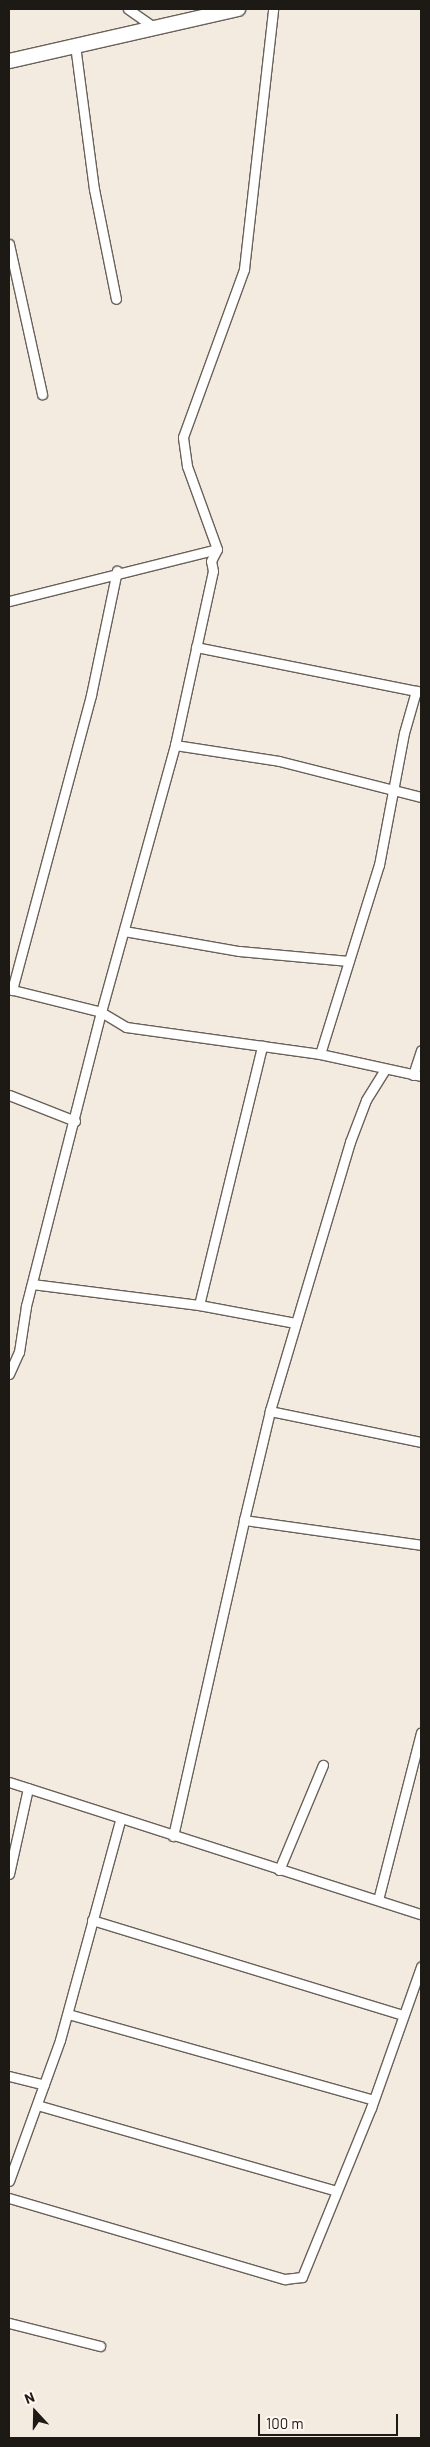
<!DOCTYPE html>
<html>
<head>
<meta charset="utf-8">
<style>
	body { margin:0 }
	#map { position:relative; width:430px; height:2447px; overflow:hidden; background:#f3eae0; font-family:Barlow,sans-serif }
	div>[style] { position:absolute }
	[style*='--x'] { left:calc(var(--x)*1px); top:calc(var(--y)*1px); width:calc(var(--w)*1px); rotate:calc(var(--a)*1deg) }
	.roads { filter:drop-shadow(1px 0 #696159) drop-shadow(-1px 0 #696159) drop-shadow(0 1px #696159) drop-shadow(0 -1px #696159) }
	.street>* { height:9px; margin:-4.5px; padding:0 4.5px; transform-origin:4.5px; border-radius:4.5px; background:#fff }
	.secondary>* { height:14px; margin:-7px; padding:0 7px; transform-origin:7px; border-radius:7px; background:#fff }
	span { translate:-50% -50%; white-space:nowrap; text-align:center; line-height:1.15; -webkit-text-stroke:4.5px #fff7f0; paint-order:stroke }
	.frame { position:absolute; inset:0; border:10px solid #1d1a16; pointer-events:none }
	.north { position:absolute; left:10px; top:2387px; width:50px; height:50px; -webkit-text-stroke:4px #fff7f0; paint-order:stroke; rotate:339deg; font-size:14px; font-weight:700; line-height:20px; text-align:center; color:#1d1a16 }
	.north::after { content:''; display:block; margin:auto; width:18px; height:22px; background:#1d1a16; clip-path:polygon(50% 0,100% 100%,50% 72%,0 100%) }
	.scale { position:absolute; left:258px; top:2414px; width:140px; height:22px; box-sizing:border-box; border:2px solid #1d1a16; border-top:0; padding-left:6px; font-size:15px; line-height:18px; white-space:nowrap; color:#1d1a16; -webkit-text-stroke:4px #fff7f0; paint-order:stroke }
</style>
</head>
<body>
<div id="map">
	<div class="roads">
		<div class="street">
			<i style="--x:128;--y:9;--w:32;--a:35"></i>
			<i style="--x:75;--y:45;--w:145;--a:82.5"></i>
			<i style="--x:94;--y:189;--w:112;--a:78.7"></i>
			<i style="--x:9;--y:244;--w:154;--a:77.6"></i>
			<i style="--x:9;--y:601;--w:214;--a:-14"></i>
			<i style="--x:196;--y:647;--w:229;--a:11.3"></i>
			<i style="--x:175;--y:745;--w:105;--a:8.7"></i>
			<i style="--x:279;--y:761;--w:146;--a:14.2"></i>
			<i style="--x:124;--y:931;--w:117;--a:9.9"></i>
			<i style="--x:239;--y:951;--w:110;--a:5.2"></i>
			<i style="--x:9;--y:989;--w:95;--a:14"></i>
			<i style="--x:101;--y:1012;--w:29;--a:31"></i>
			<i style="--x:126;--y:1027;--w:196;--a:7.9"></i>
			<i style="--x:320;--y:1054;--w:103;--a:12.3"></i>
			<i style="--x:12;--y:990;--w:305;--a:-75"></i>
			<i style="--x:91;--y:695;--w:127;--a:-78.2"></i>
			<i style="--x:320;--y:1054;--w:198;--a:-72.7"></i>
			<i style="--x:379;--y:865;--w:134;--a:-79.3"></i>
			<i style="--x:404;--y:733;--w:44;--a:-74.1"></i>
			<i style="--x:384;--y:1071;--w:34;--a:122"></i>
			<i style="--x:366;--y:1100;--w:45;--a:110.9"></i>
			<i style="--x:350;--y:1142;--w:281;--a:106.6"></i>
			<i style="--x:270;--y:1411;--w:112;--a:103.4"></i>
			<i style="--x:244;--y:1520;--w:179;--a:8"></i>
			<i style="--x:413;--y:1075;--w:26;--a:-72"></i>
			<i style="--x:9;--y:1095;--w:71;--a:21.5"></i>
			<i style="--x:32;--y:1284;--w:168;--a:7.2"></i>
			<i style="--x:199;--y:1305;--w:98;--a:10.6"></i>
			<i style="--x:199;--y:1305;--w:267;--a:-76.3"></i>
			<i style="--x:9;--y:1374;--w:24;--a:-66"></i>
			<i style="--x:19;--y:1352;--w:47;--a:-81.3"></i>
			<i style="--x:26;--y:1306;--w:303;--a:-75.7"></i>
			<i style="--x:101;--y:1012;--w:277;--a:-74.5"></i>
			<i style="--x:175;--y:745;--w:178;--a:-77.7"></i>
			<i style="--x:213;--y:571;--w:10;--a:-101"></i>
			<i style="--x:211;--y:561;--w:13;--a:-63"></i>
			<i style="--x:217;--y:549;--w:88;--a:-109.9"></i>
			<i style="--x:187;--y:466;--w:29;--a:-98"></i>
			<i style="--x:183;--y:437;--w:179;--a:-70"></i>
			<i style="--x:244;--y:269;--w:262;--a:-83.6"></i>
			<i style="--x:270;--y:1411;--w:154;--a:11.6"></i>
			<i style="--x:9;--y:1782;--w:433;--a:17.8"></i>
			<i style="--x:173;--y:1836;--w:324;--a:-77.3"></i>
			<i style="--x:279;--y:1870;--w:114;--a:-67.3"></i>
			<i style="--x:9;--y:1874;--w:88;--a:-77.5"></i>
			<i style="--x:378;--y:1900;--w:173;--a:-75.6"></i>
			<i style="--x:92;--y:1920;--w:325;--a:17"></i>
			<i style="--x:68;--y:2014;--w:317;--a:15.7"></i>
			<i style="--x:9;--y:2076;--w:36;--a:14"></i>
			<i style="--x:37;--y:2105;--w:311;--a:16"></i>
			<i style="--x:9;--y:2181;--w:150;--a:-70.1"></i>
			<i style="--x:60;--y:2040;--w:227;--a:-74.7"></i>
			<i style="--x:9;--y:2198;--w:288;--a:16.4"></i>
			<i style="--x:285;--y:2279;--w:17;--a:-7"></i>
			<i style="--x:302;--y:2277;--w:183;--a:-67.8"></i>
			<i style="--x:371;--y:2108;--w:150;--a:-70.5"></i>
			<i style="--x:9;--y:2323;--w:94;--a:14.2"></i>
		</div>
		<div class="secondary">
			<i style="--x:9;--y:61;--w:235;--a:-12.8"></i>
		</div>
	</div>
	<div class="frame"></div>
	<div class="north">N</div>
	<div class="scale">100 m</div>
</div>
</body>
</html>
